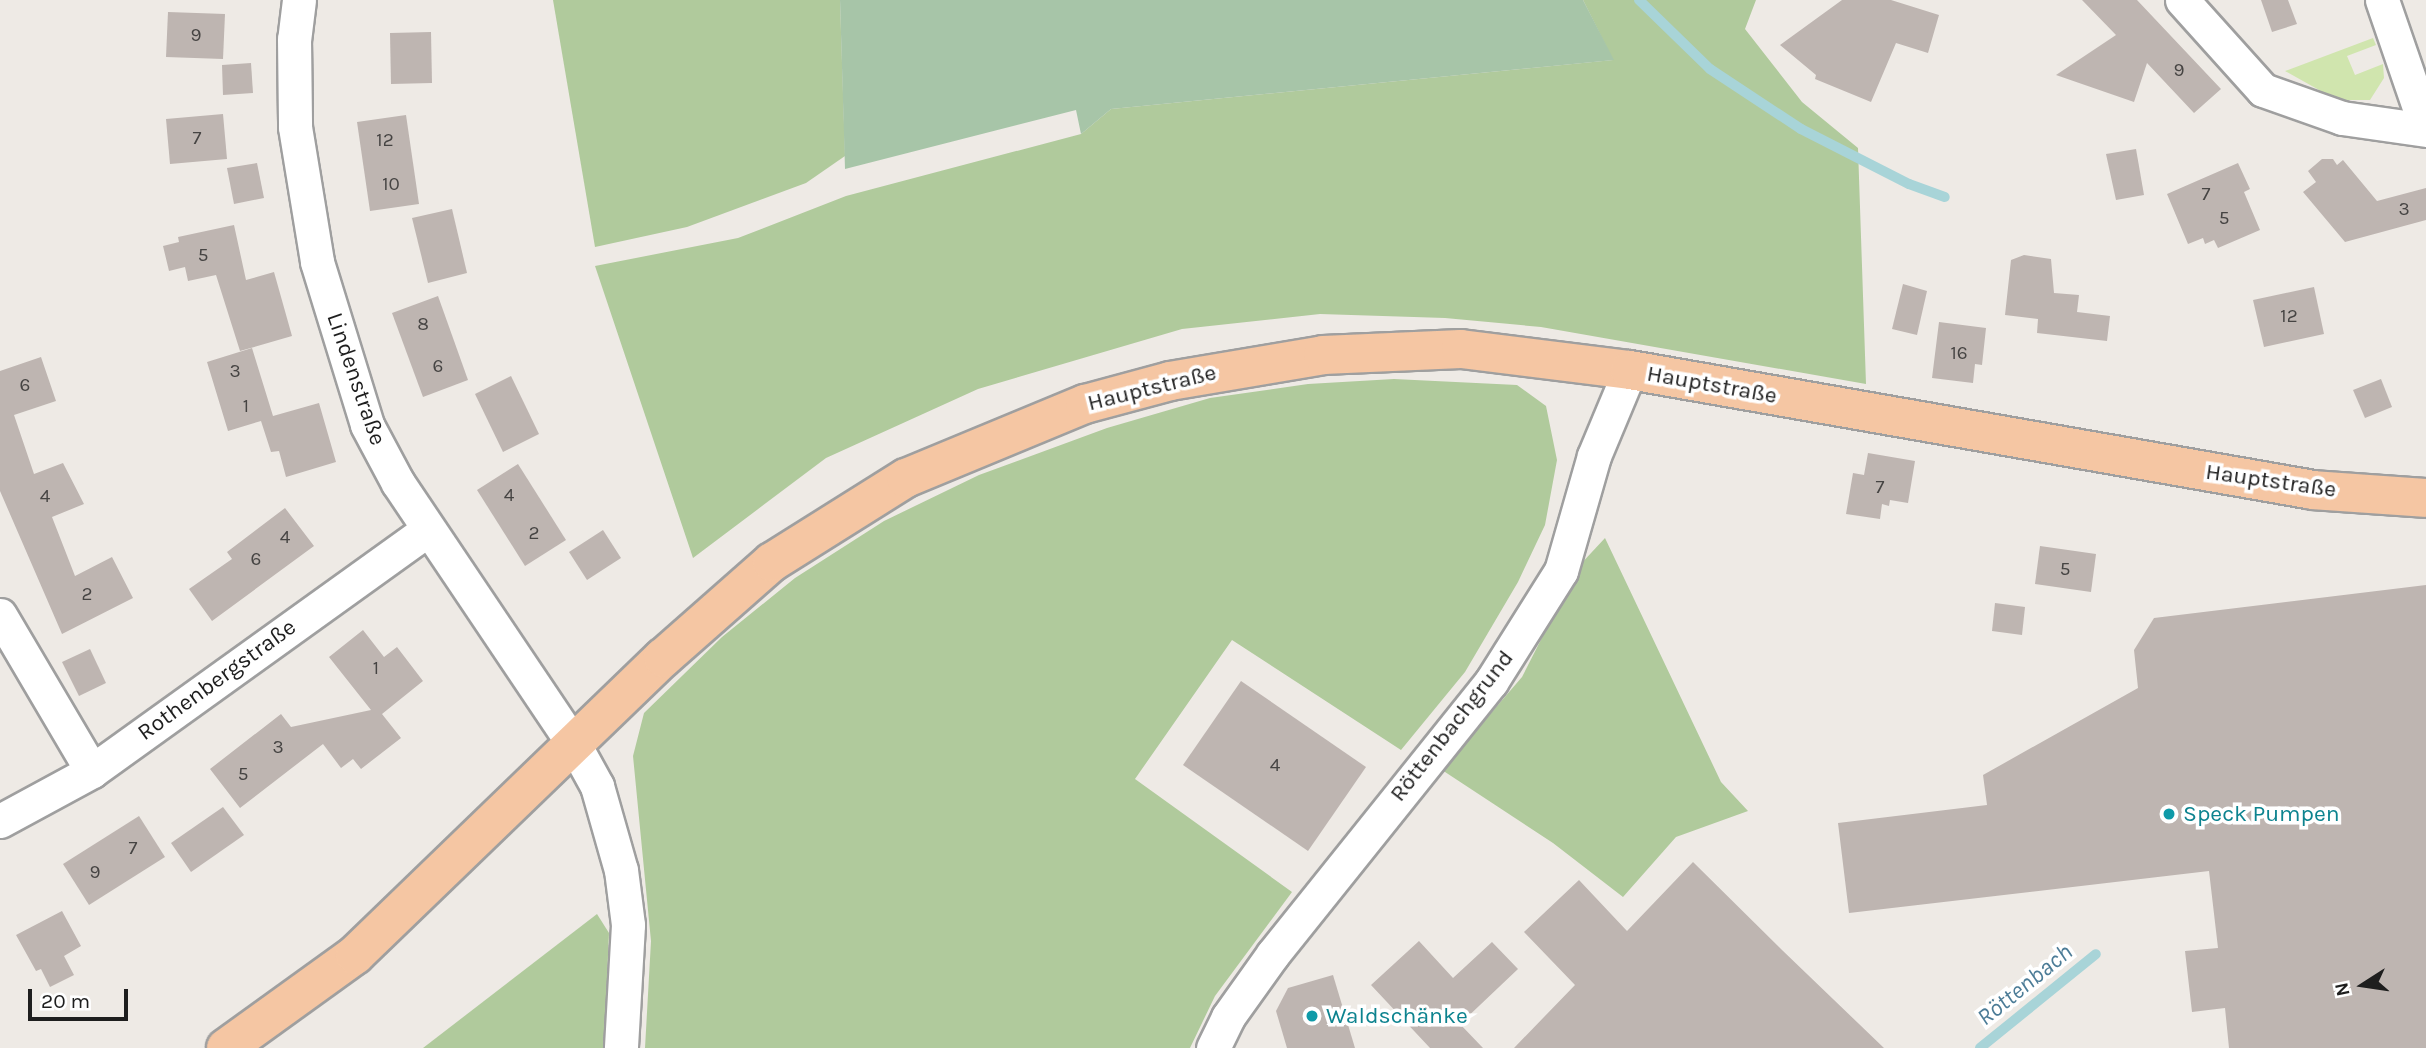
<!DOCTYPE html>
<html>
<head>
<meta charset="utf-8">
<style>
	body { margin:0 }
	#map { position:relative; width:2426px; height:1048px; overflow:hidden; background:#eeeae5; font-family:Karla,sans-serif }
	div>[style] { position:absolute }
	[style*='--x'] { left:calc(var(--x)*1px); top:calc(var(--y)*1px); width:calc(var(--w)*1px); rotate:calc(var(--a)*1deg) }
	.grass>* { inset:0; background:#d0e5ae }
	.forest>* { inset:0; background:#b0ca9c }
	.cemetery>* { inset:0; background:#a7c5a8 }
	.stream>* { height:10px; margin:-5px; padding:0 5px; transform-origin:5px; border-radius:5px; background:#a8d4d8 }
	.building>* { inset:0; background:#beb5b1 }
	.roads { filter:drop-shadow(2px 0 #9f9f9f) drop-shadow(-2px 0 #9f9f9f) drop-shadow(0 2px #9f9f9f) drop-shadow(0 -2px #9f9f9f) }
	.minor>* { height:33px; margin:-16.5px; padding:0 16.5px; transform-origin:16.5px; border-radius:16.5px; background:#fff }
	.major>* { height:38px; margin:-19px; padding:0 19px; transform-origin:19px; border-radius:19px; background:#f5c6a3 }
	.dots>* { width:19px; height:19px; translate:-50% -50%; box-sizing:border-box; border:4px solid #fff; border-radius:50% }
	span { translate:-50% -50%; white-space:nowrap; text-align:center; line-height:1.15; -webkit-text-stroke:7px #fff; paint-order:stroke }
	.number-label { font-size:19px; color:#464443 }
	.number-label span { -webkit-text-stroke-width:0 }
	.street-label { font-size:23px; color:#1e1e1e }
	.culture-label { font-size:23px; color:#0d838f }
	.left { translate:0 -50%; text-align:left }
	.water-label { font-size:24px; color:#4c7c97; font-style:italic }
	.north { position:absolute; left:2328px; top:950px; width:70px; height:70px; -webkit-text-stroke:5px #fff; paint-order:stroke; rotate:258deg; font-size:19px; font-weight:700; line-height:28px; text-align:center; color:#1e1e1e }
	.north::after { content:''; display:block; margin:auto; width:24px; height:32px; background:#1e1e1e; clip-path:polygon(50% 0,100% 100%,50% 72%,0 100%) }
	.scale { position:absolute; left:28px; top:989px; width:100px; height:32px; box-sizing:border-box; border:4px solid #1e1e1e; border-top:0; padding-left:9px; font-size:21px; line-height:24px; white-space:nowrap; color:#1e1e1e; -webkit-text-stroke:5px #fff; paint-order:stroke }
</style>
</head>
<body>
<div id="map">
	<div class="grass">
		<i style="clip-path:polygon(2373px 38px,2376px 45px,2347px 56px,2355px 75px,2383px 64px,2384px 78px,2370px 100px,2337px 100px,2285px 71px)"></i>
	</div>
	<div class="forest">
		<i style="clip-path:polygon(553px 0,840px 0,845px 156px,806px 183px,687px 227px,595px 247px)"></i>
		<i style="clip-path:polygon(1583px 0,1756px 0,1745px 29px,1802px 102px,1858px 148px,1866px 384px,1541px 327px,1445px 318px,1320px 314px,1182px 329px,978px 389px,826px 458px,693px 558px,595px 266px,738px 238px,846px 196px,1081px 134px,1111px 109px,1613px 60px)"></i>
		<i style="clip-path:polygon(1394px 379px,1517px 385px,1546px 406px,1557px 460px,1545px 525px,1518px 582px,1465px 672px,1401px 750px,1232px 640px,1135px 779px,1292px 892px,1215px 996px,1190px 1048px,645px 1048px,651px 941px,633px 756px,644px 713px,722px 637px,795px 578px,884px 521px,979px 475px,1107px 428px,1210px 398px,1308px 384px)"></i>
		<i style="clip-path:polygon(1605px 538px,1721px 782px,1748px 811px,1676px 837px,1623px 897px,1553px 843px,1442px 770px,1522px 677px,1578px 567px)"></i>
		<i style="clip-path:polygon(597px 914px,609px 933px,604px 1048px,423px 1048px)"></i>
	</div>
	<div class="cemetery">
		<i style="clip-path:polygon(840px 0,1583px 0,1614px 60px,1111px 109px,1081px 134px,1076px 110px,845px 169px)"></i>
	</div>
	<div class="stream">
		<i style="--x:1639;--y:0;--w:99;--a:44.2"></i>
		<i style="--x:1710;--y:69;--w:109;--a:33.4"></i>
		<i style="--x:1801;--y:129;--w:121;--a:27"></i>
		<i style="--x:1909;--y:184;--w:38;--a:20"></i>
		<i style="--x:1980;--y:1048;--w:149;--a:-39"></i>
	</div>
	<div class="building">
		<i style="clip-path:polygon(1842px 0,1891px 0,1939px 15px,1928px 53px,1896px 43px,1871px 102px,1815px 79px,1816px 75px,1780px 45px)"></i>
		<i style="clip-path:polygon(2082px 0,2137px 0,2221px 89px,2194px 113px,2147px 63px,2134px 102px,2056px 75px,2116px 35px)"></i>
		<i style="clip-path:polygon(2261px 0,2288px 0,2297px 24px,2272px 32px)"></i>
		<i style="clip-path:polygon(168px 12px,225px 14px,223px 59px,166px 57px)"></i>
		<i style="clip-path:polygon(431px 32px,432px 83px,391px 84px,390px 33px)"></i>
		<i style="clip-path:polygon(251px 63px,253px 93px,223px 95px,222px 65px)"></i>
		<i style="clip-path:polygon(223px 114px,227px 159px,170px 164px,166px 119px)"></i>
		<i style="clip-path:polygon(406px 115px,419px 204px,370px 211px,357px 122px)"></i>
		<i style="clip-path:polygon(2136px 149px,2144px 195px,2116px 200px,2106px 154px)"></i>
		<i style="clip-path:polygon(2322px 159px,2333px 159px,2337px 165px,2343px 160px,2377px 201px,2426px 188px,2426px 220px,2345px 242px,2303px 192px,2316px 182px,2308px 171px)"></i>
		<i style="clip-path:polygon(257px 163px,264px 198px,234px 204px,227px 168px)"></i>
		<i style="clip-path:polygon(2238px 163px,2250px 189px,2244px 192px,2260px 230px,2218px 248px,2214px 240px,2205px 244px,2203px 238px,2188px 244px,2167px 194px)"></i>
		<i style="clip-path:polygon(452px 209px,467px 273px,428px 283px,412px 218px)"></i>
		<i style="clip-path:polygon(234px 225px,246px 280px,274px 272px,292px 336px,240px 351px,216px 275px,188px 281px,185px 267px,169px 271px,163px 246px,179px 242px,178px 237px)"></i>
		<i style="clip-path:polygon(2024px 255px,2051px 259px,2054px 293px,2079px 295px,2077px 312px,2110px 316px,2107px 341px,2037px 333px,2038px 319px,2005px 315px,2011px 260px)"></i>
		<i style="clip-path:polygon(1903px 284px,1927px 291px,1917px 335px,1892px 329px)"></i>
		<i style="clip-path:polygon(2314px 287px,2324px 334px,2264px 347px,2253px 300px)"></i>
		<i style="clip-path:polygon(438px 296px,468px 380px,423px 397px,392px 313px)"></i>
		<i style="clip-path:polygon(1939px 322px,1986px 328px,1982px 365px,1975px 364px,1973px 383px,1932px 378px)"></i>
		<i style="clip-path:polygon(252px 348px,273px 416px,319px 403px,336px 462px,286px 477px,279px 451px,271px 452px,261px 421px,228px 431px,207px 362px)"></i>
		<i style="clip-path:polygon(41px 357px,56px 401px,14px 415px,34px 474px,63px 463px,84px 504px,52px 517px,75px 576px,112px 557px,133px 598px,62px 634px,0 491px,0 371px)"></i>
		<i style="clip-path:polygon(511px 376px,539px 434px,503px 452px,475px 394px)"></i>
		<i style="clip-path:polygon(2381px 379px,2392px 407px,2365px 418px,2353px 390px)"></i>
		<i style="clip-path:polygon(1868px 453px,1915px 461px,1908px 503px,1890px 500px,1889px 506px,1882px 504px,1880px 519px,1846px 514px,1853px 473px,1864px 475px)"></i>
		<i style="clip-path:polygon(518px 464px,566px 540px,525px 566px,477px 490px)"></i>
		<i style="clip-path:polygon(285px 508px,314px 546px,212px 621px,189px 589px,232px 559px,227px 552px)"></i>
		<i style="clip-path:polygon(603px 530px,621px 558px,587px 580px,569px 552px)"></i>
		<i style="clip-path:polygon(2040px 546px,2096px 554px,2091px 592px,2035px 584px)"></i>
		<i style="clip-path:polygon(2426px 585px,2426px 1048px,2229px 1048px,2225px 1008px,2192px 1012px,2185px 951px,2218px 948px,2209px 871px,1849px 913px,1838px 823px,1987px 805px,1983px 775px,2138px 688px,2134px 650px,2154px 618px)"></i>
		<i style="clip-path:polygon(1995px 603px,2025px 607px,2022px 635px,1992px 631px)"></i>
		<i style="clip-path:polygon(363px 630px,384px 657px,397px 647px,423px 681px,382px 714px,401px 738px,361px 769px,353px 759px,341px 768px,323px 744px,240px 808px,210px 769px,281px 714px,291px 727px,371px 710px,329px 657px)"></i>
		<i style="clip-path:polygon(90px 649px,106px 683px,79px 696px,62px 662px)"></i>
		<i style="clip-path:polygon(1241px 681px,1366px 767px,1308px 851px,1183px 765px)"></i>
		<i style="clip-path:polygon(223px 807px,244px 835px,191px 872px,171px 843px)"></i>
		<i style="clip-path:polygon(139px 816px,165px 857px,89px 905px,63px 864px)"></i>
		<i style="clip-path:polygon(1693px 862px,1782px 950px,1884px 1048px,1514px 1048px,1575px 985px,1524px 932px,1579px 880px,1627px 931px)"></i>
		<i style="clip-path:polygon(62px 911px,81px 946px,64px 956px,74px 975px,50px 987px,41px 969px,36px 971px,16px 935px)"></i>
		<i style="clip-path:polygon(1419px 941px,1453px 978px,1492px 942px,1518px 969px,1460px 1024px,1483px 1048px,1430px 1048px,1371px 985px)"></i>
		<i style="clip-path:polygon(1333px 975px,1355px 1048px,1287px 1048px,1276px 1011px,1288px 988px)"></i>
	</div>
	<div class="roads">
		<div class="minor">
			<i style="--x:299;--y:0;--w:39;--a:97"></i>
			<i style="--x:294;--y:39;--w:88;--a:89.3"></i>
			<i style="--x:295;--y:127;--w:137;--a:80.7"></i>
			<i style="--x:317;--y:262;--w:170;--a:72.9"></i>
			<i style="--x:367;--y:425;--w:66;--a:61.9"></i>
			<i style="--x:398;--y:483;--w:317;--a:56.1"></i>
			<i style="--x:575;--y:746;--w:46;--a:61.2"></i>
			<i style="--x:597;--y:786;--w:87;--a:74.1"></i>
			<i style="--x:621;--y:870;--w:55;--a:82.7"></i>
			<i style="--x:628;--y:925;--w:123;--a:93.3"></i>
			<i style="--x:2182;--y:0;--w:121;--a:48"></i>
			<i style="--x:2263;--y:90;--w:84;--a:19.5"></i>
			<i style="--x:2342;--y:118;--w:85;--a:8.1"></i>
			<i style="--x:2382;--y:0;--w:135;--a:71"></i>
			<i style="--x:0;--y:615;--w:181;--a:59.5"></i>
			<i style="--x:0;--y:821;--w:105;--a:-28.5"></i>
			<i style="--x:92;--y:771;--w:413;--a:-35.7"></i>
			<i style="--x:1213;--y:1048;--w:34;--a:-64"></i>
			<i style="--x:1228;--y:1017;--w:77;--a:-54.5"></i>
			<i style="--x:1273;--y:954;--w:349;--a:-51.3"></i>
			<i style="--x:1491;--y:682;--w:131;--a:-57.8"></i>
			<i style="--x:1561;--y:571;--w:120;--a:-74"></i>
			<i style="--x:1594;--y:456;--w:93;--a:-67.3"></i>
		</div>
		<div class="major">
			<i style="--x:226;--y:1048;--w:159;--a:-35.8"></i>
			<i style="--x:355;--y:955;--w:428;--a:-44"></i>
			<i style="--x:663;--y:658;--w:145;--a:-41.4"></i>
			<i style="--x:772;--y:562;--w:158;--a:-32.1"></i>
			<i style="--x:906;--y:478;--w:194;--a:-22.5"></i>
			<i style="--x:1085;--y:404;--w:88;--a:-15.1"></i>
			<i style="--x:1170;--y:381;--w:155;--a:-9.6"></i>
			<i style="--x:1323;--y:355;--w:138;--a:-2.5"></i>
			<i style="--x:1461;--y:349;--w:170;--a:7.1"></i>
			<i style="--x:1630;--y:370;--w:693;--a:9.96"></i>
			<i style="--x:2313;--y:490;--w:113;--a:4"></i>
		</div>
	</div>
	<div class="dots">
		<i style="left:2169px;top:814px;background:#0f9aa8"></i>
		<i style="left:1312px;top:1016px;background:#0f9aa8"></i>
	</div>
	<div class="number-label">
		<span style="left:196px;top:36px">9</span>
		<span style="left:2179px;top:71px">9</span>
		<span style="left:197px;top:139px">7</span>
		<span style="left:385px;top:141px">12</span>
		<span style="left:391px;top:185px">10</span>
		<span style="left:2206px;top:195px">7</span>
		<span style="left:2404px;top:210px">3</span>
		<span style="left:2224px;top:219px">5</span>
		<span style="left:203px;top:256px">5</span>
		<span style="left:2289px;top:317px">12</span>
		<span style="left:423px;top:325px">8</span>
		<span style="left:1959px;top:354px">16</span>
		<span style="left:438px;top:367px">6</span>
		<span style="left:235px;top:372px">3</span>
		<span style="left:25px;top:386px">6</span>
		<span style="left:246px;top:407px">1</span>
		<span style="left:1880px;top:488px">7</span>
		<span style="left:509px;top:496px">4</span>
		<span style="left:45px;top:497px">4</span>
		<span style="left:534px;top:534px">2</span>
		<span style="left:285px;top:538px">4</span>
		<span style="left:256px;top:560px">6</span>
		<span style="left:2065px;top:570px">5</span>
		<span style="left:87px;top:595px">2</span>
		<span style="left:376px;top:669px">1</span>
		<span style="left:278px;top:748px">3</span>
		<span style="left:1275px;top:766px">4</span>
		<span style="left:243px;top:775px">5</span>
		<span style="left:133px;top:849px">7</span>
		<span style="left:95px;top:873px">9</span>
	</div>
	<div class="street-label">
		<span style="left:356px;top:379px;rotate:71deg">Lindenstraße</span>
		<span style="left:1712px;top:385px;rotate:10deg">Hauptstraße</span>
		<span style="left:1152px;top:388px;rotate:-14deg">Hauptstraße</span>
		<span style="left:2271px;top:481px;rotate:8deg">Hauptstraße</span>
		<span style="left:217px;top:680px;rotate:-36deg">Rothenbergstraße</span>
		<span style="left:1452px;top:726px;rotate:-52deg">Röttenbachgrund</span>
	</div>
	<div class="culture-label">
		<span class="left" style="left:2183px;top:814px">Speck Pumpen</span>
		<span class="left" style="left:1326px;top:1016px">Waldschänke</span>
	</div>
	<div class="water-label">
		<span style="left:2025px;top:985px;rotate:-39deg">Röttenbach</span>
	</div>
	<div class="north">N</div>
	<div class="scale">20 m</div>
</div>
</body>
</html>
